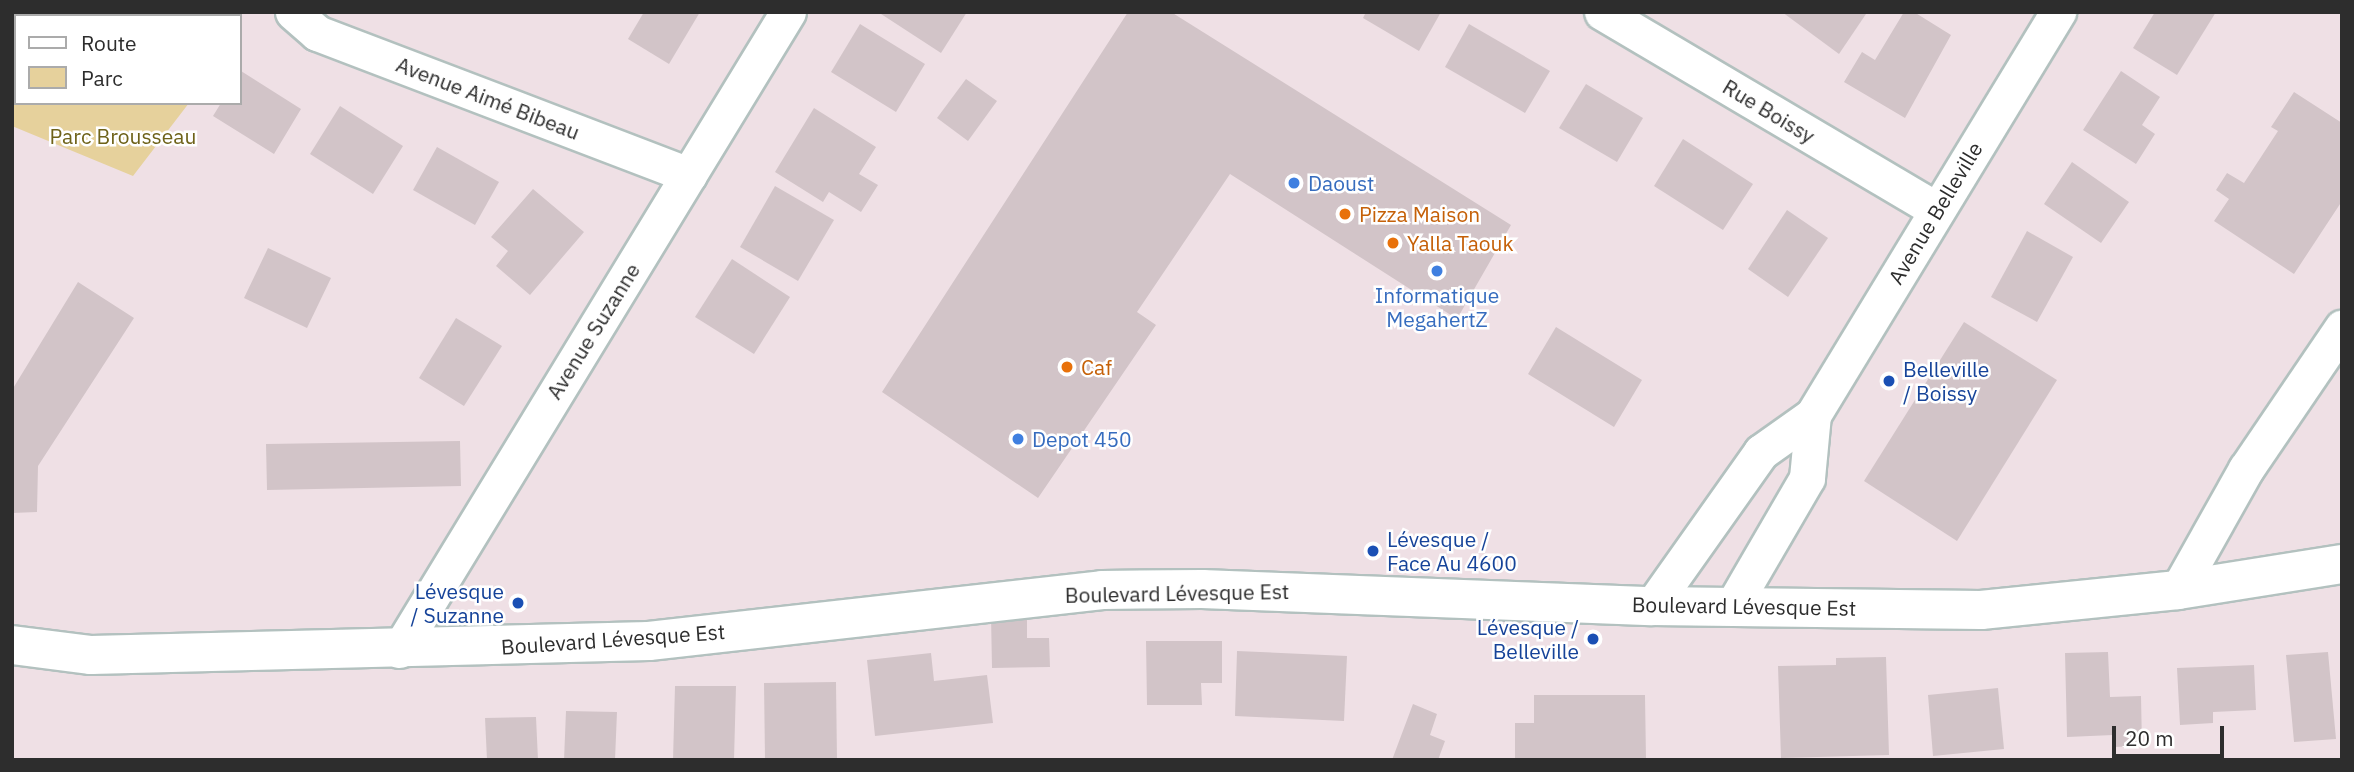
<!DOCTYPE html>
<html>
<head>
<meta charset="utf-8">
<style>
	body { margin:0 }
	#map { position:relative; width:2354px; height:772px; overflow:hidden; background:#efe0e5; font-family:"IBM Plex Sans",sans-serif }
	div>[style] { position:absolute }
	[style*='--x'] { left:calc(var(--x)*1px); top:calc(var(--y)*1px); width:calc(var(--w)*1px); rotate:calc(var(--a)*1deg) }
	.green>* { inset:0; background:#e6d19c }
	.building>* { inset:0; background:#d2c4c8 }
	.roads { filter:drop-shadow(2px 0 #b3c1bf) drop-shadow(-2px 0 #b3c1bf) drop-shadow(0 2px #b3c1bf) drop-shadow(0 -2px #b3c1bf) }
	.minor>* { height:35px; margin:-17.5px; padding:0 17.5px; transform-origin:17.5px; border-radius:17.5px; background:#fff }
	.tertiary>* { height:38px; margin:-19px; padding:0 19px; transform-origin:19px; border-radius:19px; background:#fff }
	.dots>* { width:19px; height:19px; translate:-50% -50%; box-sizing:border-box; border:4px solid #fff; border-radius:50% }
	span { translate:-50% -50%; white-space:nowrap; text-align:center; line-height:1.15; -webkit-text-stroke:5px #fff; paint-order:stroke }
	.street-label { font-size:21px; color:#2d2d2d }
	.park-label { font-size:21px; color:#6e6219 }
	.shop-label { font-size:21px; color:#366cbe }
	.left { translate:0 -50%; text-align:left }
	.food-label { font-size:21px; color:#c56008 }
	.transit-label { font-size:21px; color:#164399 }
	.right { translate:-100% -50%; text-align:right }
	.frame { position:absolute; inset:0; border:14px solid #2d2d2d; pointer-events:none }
	.legend { position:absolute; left:14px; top:14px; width:228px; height:91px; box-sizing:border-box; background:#fff; border:2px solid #ababab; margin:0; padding:9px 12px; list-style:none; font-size:21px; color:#2d2d2d }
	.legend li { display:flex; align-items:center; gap:14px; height:35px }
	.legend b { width:35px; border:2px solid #ababab }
	.scale { position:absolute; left:2112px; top:726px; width:112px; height:32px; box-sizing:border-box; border:4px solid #2d2d2d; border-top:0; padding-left:9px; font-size:21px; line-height:24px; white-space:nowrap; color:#2d2d2d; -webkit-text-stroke:5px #fff; paint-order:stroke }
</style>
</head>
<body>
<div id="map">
	<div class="green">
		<i style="clip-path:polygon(12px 12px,207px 12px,16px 16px,16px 103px,189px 103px,133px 176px,12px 126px)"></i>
	</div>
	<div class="building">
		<i style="clip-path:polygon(644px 12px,700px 12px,669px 64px,628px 39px)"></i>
		<i style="clip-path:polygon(878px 12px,967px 12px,941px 53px)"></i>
		<i style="clip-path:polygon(1128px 12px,1171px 12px,1511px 225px,1457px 319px,1230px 174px,1137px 312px,1156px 325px,1038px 498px,882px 392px)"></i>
		<i style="clip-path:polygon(1366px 12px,1441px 12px,1419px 51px,1363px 18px)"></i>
		<i style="clip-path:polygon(1782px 12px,1863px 12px,1866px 14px,1839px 54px)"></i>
		<i style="clip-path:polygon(1904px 12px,1914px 12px,1951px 35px,1905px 118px,1844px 82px,1862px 52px,1875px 60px)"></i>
		<i style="clip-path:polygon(2155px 12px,2216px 12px,2177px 75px,2133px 48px)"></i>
		<i style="clip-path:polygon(860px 24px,925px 64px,896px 112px,831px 72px)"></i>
		<i style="clip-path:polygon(1469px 24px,1550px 71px,1525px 113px,1445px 67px)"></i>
		<i style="clip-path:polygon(241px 71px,301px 109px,274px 154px,213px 116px,221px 103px,240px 103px)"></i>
		<i style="clip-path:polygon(2121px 71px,2160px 97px,2142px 125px,2155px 134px,2136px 164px,2083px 130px)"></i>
		<i style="clip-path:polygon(966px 79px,997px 101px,968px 141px,937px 118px)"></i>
		<i style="clip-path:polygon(1586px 84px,1643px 118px,1617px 162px,1559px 128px)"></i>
		<i style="clip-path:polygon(2294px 92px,2342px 123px,2342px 201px,2294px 274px,2214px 221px,2229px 199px,2216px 190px,2227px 173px,2244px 183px,2278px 131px,2271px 127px)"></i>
		<i style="clip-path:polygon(340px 106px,403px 146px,373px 194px,310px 154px)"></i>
		<i style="clip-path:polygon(814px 108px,876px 147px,859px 174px,878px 185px,861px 212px,829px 192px,823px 202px,775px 172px)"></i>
		<i style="clip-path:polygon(1683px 139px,1753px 184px,1723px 230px,1654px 186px)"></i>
		<i style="clip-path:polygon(437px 147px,499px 182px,475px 225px,413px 190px)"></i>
		<i style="clip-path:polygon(2072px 162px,2129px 202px,2101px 243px,2044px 204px)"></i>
		<i style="clip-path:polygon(775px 186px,834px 220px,798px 281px,740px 247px)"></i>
		<i style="clip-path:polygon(533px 189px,584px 232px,530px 295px,496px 266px,508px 251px,491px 237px)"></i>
		<i style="clip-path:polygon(1787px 210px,1828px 238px,1788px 297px,1748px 269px)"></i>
		<i style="clip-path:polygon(2027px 231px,2073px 257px,2037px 322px,1991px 297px)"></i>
		<i style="clip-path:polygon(268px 248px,331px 278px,307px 328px,244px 298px)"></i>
		<i style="clip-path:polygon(732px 259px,790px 297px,754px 354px,695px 317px)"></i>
		<i style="clip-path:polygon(78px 282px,134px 318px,38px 466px,37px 512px,12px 513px,12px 390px)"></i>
		<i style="clip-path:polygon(456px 318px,502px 346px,464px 406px,419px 378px)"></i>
		<i style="clip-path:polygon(1964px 322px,2057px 380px,1957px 541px,1864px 481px)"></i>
		<i style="clip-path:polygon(1556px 327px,1642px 380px,1614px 427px,1528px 374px)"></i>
		<i style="clip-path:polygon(460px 441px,461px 486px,267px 490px,266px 444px)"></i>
		<i style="clip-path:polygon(1027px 615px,1027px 638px,1049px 638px,1050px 667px,992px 668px,991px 616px)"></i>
		<i style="clip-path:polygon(1146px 641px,1222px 641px,1222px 683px,1201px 683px,1202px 705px,1147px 705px)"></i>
		<i style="clip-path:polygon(1237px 651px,1347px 656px,1344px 721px,1235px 716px)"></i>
		<i style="clip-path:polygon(2108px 652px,2110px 697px,2141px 696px,2142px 746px,2114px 747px,2113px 735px,2067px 737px,2065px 653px)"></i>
		<i style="clip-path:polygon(2328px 652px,2336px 739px,2294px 742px,2286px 655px)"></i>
		<i style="clip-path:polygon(931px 653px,934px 681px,987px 675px,993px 723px,875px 736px,867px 660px)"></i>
		<i style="clip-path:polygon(1886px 657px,1889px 755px,1781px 758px,1778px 666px,1836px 665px,1836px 658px)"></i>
		<i style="clip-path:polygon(2254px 665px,2256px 710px,2213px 712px,2213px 723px,2180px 725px,2177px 668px)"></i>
		<i style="clip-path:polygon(836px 682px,837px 760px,765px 760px,764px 683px)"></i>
		<i style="clip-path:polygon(675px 686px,736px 686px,734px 760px,673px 760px)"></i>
		<i style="clip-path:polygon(1998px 688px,2004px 749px,1933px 756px,1928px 695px)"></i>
		<i style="clip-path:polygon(1534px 695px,1645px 695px,1646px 760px,1515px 759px,1515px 723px,1534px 723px)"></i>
		<i style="clip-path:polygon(1413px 704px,1437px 714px,1430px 735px,1445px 741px,1438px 760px,1392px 760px)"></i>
		<i style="clip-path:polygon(566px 711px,617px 712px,615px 760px,564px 760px)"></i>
		<i style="clip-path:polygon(536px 717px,538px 760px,487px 760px,485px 718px)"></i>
	</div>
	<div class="roads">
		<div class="minor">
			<i style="--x:293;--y:12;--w:32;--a:41"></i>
			<i style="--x:317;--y:33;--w:398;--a:20.9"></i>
			<i style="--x:1602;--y:12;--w:389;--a:30.6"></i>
			<i style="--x:2178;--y:590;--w:139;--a:-60.7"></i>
			<i style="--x:2246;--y:469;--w:171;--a:-55.8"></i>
			<i style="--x:1652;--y:606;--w:189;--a:-54.7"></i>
			<i style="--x:1761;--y:452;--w:64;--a:-35.4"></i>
			<i style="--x:1813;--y:415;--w:472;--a:-58.7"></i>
			<i style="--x:1732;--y:607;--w:149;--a:-59.8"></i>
			<i style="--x:1807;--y:478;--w:63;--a:-84.6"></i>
			<i style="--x:399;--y:650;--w:747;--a:-58.63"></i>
		</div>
		<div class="tertiary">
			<i style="--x:12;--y:645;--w:80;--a:7.2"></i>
			<i style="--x:91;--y:655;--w:558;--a:-1.44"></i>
			<i style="--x:649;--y:641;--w:456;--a:-6.4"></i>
			<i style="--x:1102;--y:590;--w:100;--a:-0.6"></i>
			<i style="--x:1202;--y:589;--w:450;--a:2.2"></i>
			<i style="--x:1652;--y:606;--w:329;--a:0.7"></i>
			<i style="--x:1981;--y:610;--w:198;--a:-5.8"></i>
			<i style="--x:2178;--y:590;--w:166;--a:-9"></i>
		</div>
	</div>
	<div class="dots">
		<i style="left:1294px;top:183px;background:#3f7fe0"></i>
		<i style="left:1345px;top:214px;background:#e8710a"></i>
		<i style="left:1393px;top:243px;background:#e8710a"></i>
		<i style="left:1437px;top:271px;background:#3f7fe0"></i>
		<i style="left:1067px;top:367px;background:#e8710a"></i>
		<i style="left:1889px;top:381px;background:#1a4fb4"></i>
		<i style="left:1018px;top:439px;background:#3f7fe0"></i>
		<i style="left:1373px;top:551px;background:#1a4fb4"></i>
		<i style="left:518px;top:603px;background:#1a4fb4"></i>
		<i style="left:1593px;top:639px;background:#1a4fb4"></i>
	</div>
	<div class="street-label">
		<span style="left:488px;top:98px;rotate:21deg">Avenue Aimé Bibeau</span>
		<span style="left:1769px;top:111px;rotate:31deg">Rue Boissy</span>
		<span style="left:1935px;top:213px;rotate:-59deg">Avenue Belleville</span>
		<span style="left:593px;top:331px;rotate:-58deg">Avenue Suzanne</span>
		<span style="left:1177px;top:593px;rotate:-1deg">Boulevard Lévesque Est</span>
		<span style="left:1744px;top:606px;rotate:1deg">Boulevard Lévesque Est</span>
		<span style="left:613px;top:639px;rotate:-4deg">Boulevard Lévesque Est</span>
	</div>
	<div class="park-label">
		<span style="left:123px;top:136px">Parc Brousseau</span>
	</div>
	<div class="shop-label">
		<span class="left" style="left:1308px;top:183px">Daoust</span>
		<span style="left:1437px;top:307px">Informatique<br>MegahertZ</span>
		<span class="left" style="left:1032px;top:439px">Depot 450</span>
	</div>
	<div class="food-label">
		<span class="left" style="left:1359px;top:214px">Pizza Maison</span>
		<span class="left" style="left:1407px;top:243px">Yalla Taouk</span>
		<span class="left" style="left:1081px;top:367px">Caf</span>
	</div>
	<div class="transit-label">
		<span class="left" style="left:1903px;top:381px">Belleville<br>/ Boissy</span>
		<span class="left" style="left:1387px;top:551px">Lévesque /<br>Face Au 4600</span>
		<span class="right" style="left:504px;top:603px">Lévesque<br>/ Suzanne</span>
		<span class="right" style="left:1579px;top:639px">Lévesque /<br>Belleville</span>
	</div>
	<div class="frame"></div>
	<ul class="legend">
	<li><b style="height:9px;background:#fff"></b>Route</li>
	<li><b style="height:19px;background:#e6d19c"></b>Parc</li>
	</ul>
	<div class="scale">20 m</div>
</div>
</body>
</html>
